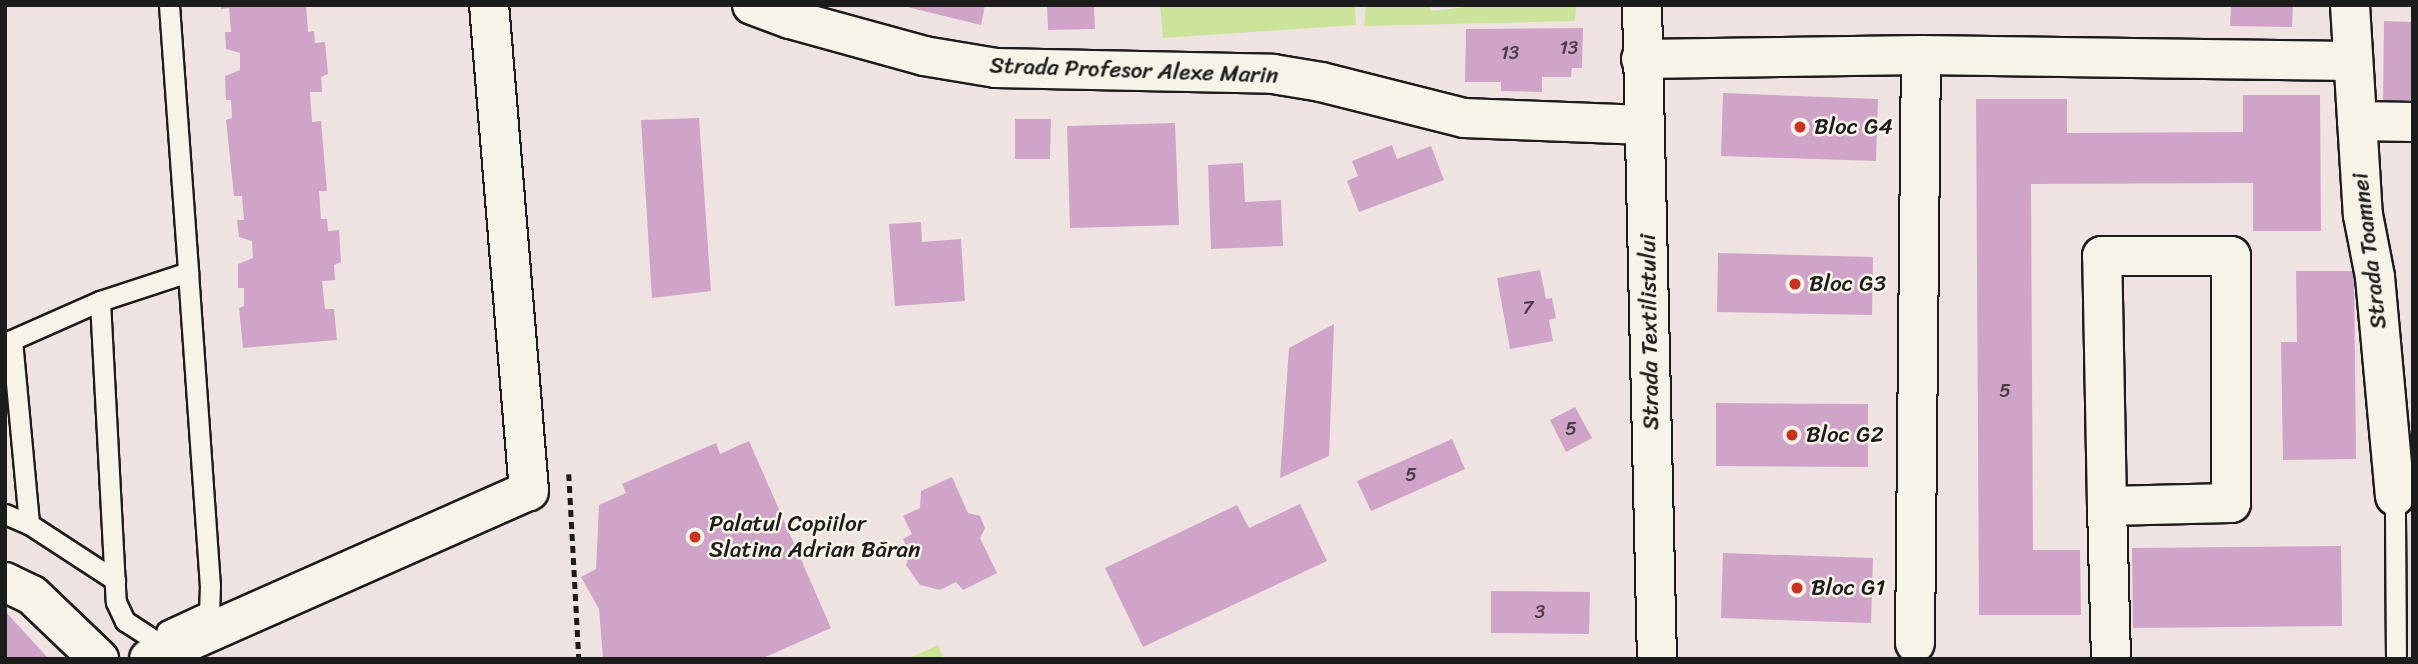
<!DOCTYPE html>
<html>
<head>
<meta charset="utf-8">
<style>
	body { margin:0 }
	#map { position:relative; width:2418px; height:664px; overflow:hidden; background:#efe3e2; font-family:Sriracha,sans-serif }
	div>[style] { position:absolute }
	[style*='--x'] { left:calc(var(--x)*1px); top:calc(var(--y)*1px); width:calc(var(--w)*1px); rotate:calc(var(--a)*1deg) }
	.green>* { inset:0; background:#cce49a }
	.building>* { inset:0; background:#cfa4c8 }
	.path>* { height:4.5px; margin-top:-2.25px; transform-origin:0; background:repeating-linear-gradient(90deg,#1c1c1c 0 7px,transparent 0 12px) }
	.roads { filter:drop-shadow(2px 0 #1c1c1c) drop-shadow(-2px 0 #1c1c1c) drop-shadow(0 2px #1c1c1c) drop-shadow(0 -2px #1c1c1c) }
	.lane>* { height:19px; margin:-9.5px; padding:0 9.5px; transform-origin:9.5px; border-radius:9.5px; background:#f7f3e8 }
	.street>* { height:38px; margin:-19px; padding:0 19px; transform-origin:19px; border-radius:19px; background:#f7f3e8 }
	.dots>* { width:19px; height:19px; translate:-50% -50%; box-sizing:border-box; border:4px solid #f7f3e8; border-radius:50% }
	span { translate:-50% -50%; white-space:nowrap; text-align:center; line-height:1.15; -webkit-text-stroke:5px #f7f3e8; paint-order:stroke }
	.number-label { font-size:19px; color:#493e47 }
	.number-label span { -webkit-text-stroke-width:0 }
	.street-label { font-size:23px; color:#1c1c1c }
	.poi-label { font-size:23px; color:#1c1c1c }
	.left { translate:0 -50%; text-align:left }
	.frame { position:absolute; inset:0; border:7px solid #1c1c1c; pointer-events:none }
</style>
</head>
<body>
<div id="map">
	<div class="green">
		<i style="clip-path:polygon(1160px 5px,1355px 5px,1356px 25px,1163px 38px)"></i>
		<i style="clip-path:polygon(1366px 5px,1430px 5px,1431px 11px,1483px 5px,1576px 5px,1575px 21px,1364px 26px)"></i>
		<i style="clip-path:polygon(938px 645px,944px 659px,907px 659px)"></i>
	</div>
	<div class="building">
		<i style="clip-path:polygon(221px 5px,306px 5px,308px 32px,314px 31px,315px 43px,325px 42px,328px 74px,321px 77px,322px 92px,310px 92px,312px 122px,321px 121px,327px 191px,319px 191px,321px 219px,327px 219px,328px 231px,339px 230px,341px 262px,334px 265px,335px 280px,322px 281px,325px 309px,334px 309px,337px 340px,243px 348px,239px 308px,244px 306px,244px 288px,238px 288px,238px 264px,253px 258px,252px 241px,239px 237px,237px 220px,244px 220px,242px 196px,234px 196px,226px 120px,232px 118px,231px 100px,226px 100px,225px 76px,240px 70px,240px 53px,226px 49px,225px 32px,231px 32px,229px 8px,221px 9px)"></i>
		<i style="clip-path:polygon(899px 5px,985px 5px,981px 25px)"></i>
		<i style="clip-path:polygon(1047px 5px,1094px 5px,1095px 29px,1048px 30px)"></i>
		<i style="clip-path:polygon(2231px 5px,2293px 5px,2292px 27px,2230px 26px)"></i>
		<i style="clip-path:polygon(2384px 21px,2413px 22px,2413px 105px,2383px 104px)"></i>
		<i style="clip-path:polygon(1583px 28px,1582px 68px,1572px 68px,1571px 77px,1542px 77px,1542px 92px,1501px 91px,1501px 82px,1465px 82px,1466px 29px)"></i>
		<i style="clip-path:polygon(1723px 93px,1878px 99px,1876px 161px,1721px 156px)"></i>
		<i style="clip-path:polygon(2243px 95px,2320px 95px,2321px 231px,2253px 231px,2253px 183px,2031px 184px,2033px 550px,2080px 550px,2081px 615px,1979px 615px,1976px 99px,2067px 99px,2067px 133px,2243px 132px)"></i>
		<i style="clip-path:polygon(699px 118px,711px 291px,652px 298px,641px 120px)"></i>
		<i style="clip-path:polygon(1015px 119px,1051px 119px,1050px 159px,1015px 159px)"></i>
		<i style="clip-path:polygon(1175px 123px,1179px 225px,1070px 228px,1067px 126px)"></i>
		<i style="clip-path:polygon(1392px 145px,1397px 159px,1431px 146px,1444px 180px,1359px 212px,1347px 181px,1358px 176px,1352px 161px)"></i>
		<i style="clip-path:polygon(1243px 163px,1245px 202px,1281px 200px,1283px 246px,1211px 249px,1208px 165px)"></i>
		<i style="clip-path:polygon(921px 222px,922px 242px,961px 239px,965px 301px,895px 306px,889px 224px)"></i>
		<i style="clip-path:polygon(1718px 253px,1873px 257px,1872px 315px,1717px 312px)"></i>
		<i style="clip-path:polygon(1540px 270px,1546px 299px,1552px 298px,1556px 318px,1549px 320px,1553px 341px,1510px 349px,1497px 278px)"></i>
		<i style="clip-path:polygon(2296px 271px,2354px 271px,2356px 459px,2283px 460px,2281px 342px,2297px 342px)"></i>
		<i style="clip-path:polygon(1334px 324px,1329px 456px,1280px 478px,1289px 348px)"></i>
		<i style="clip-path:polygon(1716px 403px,1868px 404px,1868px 467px,1716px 466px)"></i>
		<i style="clip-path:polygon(1575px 407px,1592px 438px,1566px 452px,1550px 420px)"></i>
		<i style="clip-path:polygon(1452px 439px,1465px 469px,1371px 511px,1357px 481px)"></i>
		<i style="clip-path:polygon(749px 441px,831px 628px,761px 659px,603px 659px,599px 609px,581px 577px,596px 569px,599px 505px,626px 493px,622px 484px,716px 443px,720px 454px)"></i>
		<i style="clip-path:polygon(952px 477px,968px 513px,980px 516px,985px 528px,980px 538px,997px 573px,963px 590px,956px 582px,940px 590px,920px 585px,906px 565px,910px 554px,903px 539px,912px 534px,903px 516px,920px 508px,921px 491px)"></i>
		<i style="clip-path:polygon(1300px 504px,1327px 561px,1143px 647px,1105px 568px,1237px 505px,1249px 528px)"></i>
		<i style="clip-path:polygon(2341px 546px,2342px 626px,2133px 628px,2132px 548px)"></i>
		<i style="clip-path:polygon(1723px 553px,1873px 558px,1871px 623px,1721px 618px)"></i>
		<i style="clip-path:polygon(1491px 591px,1590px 592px,1589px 634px,1491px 633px)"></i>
		<i style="clip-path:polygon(5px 611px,49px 659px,5px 659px)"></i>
	</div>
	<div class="path">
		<i style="--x:569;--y:474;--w:185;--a:86.9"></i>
	</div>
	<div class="roads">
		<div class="lane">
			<i style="--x:169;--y:5;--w:268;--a:85.9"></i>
			<i style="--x:100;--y:301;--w:301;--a:87"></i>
			<i style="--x:116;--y:602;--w:21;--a:65"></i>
			<i style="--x:125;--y:621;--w:31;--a:33"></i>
			<i style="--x:12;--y:340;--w:185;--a:84.7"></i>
			<i style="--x:29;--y:524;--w:103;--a:33.1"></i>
			<i style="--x:5;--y:343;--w:104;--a:-23.9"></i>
			<i style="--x:100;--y:301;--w:93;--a:-18.2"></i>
			<i style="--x:188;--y:272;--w:314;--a:86"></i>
			<i style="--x:210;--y:585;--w:26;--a:92"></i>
			<i style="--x:209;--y:611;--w:47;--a:155.1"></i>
			<i style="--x:5;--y:514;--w:26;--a:23"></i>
			<i style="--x:2396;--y:659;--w:163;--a:-90.4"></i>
			<i style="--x:2395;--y:496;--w:6;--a:0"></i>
		</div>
		<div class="street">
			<i style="--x:752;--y:5;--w:40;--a:20.2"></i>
			<i style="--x:790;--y:19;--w:139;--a:15.4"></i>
			<i style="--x:924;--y:56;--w:73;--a:9.5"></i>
			<i style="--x:996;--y:68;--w:277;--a:1.2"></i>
			<i style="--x:1273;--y:74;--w:49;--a:9.5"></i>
			<i style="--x:1321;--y:82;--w:147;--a:14.1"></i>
			<i style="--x:1464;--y:118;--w:181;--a:2.2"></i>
			<i style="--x:1642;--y:5;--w:654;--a:88.69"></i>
			<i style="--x:2350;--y:5;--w:210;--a:86.5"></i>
			<i style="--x:2363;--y:215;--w:63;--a:79"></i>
			<i style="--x:2375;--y:277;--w:220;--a:84.8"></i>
			<i style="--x:1641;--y:59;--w:280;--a:-0.8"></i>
			<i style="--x:1921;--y:55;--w:431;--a:0.8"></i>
			<i style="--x:2357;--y:121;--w:56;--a:1"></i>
			<i style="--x:2107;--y:506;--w:250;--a:-91.1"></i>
			<i style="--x:2102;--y:256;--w:129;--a:0"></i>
			<i style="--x:2231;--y:256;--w:247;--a:90"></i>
			<i style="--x:2231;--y:503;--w:124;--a:178.6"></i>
			<i style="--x:2107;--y:506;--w:153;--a:88.5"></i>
			<i style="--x:5;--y:582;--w:30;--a:26"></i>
			<i style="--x:32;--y:595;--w:93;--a:43.7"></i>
			<i style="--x:1915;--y:643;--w:588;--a:-89.42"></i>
			<i style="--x:149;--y:659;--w:415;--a:-23.9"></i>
			<i style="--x:529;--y:491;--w:488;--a:-94.7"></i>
		</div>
	</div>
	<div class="dots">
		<i style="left:1800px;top:127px;background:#c8321e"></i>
		<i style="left:1795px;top:284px;background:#c8321e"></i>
		<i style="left:1792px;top:435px;background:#c8321e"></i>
		<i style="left:695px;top:537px;background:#c8321e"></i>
		<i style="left:1797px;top:588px;background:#c8321e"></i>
	</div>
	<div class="number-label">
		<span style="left:1569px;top:48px">13</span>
		<span style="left:1510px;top:53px">13</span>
		<span style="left:1528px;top:308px">7</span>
		<span style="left:2005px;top:391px">5</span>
		<span style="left:1571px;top:429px">5</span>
		<span style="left:1411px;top:475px">5</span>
		<span style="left:1540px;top:612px">3</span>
	</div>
	<div class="street-label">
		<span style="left:1134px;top:71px;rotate:2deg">Strada Profesor Alexe Marin</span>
		<span style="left:2370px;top:251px;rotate:-97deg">Strada Toamnei</span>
		<span style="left:1650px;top:332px;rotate:-91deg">Strada Textilistului</span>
	</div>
	<div class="poi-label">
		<span class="left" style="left:1814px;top:127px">Bloc G4</span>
		<span class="left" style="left:1809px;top:284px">Bloc G3</span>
		<span class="left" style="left:1806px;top:435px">Bloc G2</span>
		<span class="left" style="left:709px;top:537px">Palatul Copiilor<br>Slatina Adrian Băran</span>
		<span class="left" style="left:1811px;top:588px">Bloc G1</span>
	</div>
	<div class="frame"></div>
</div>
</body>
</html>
